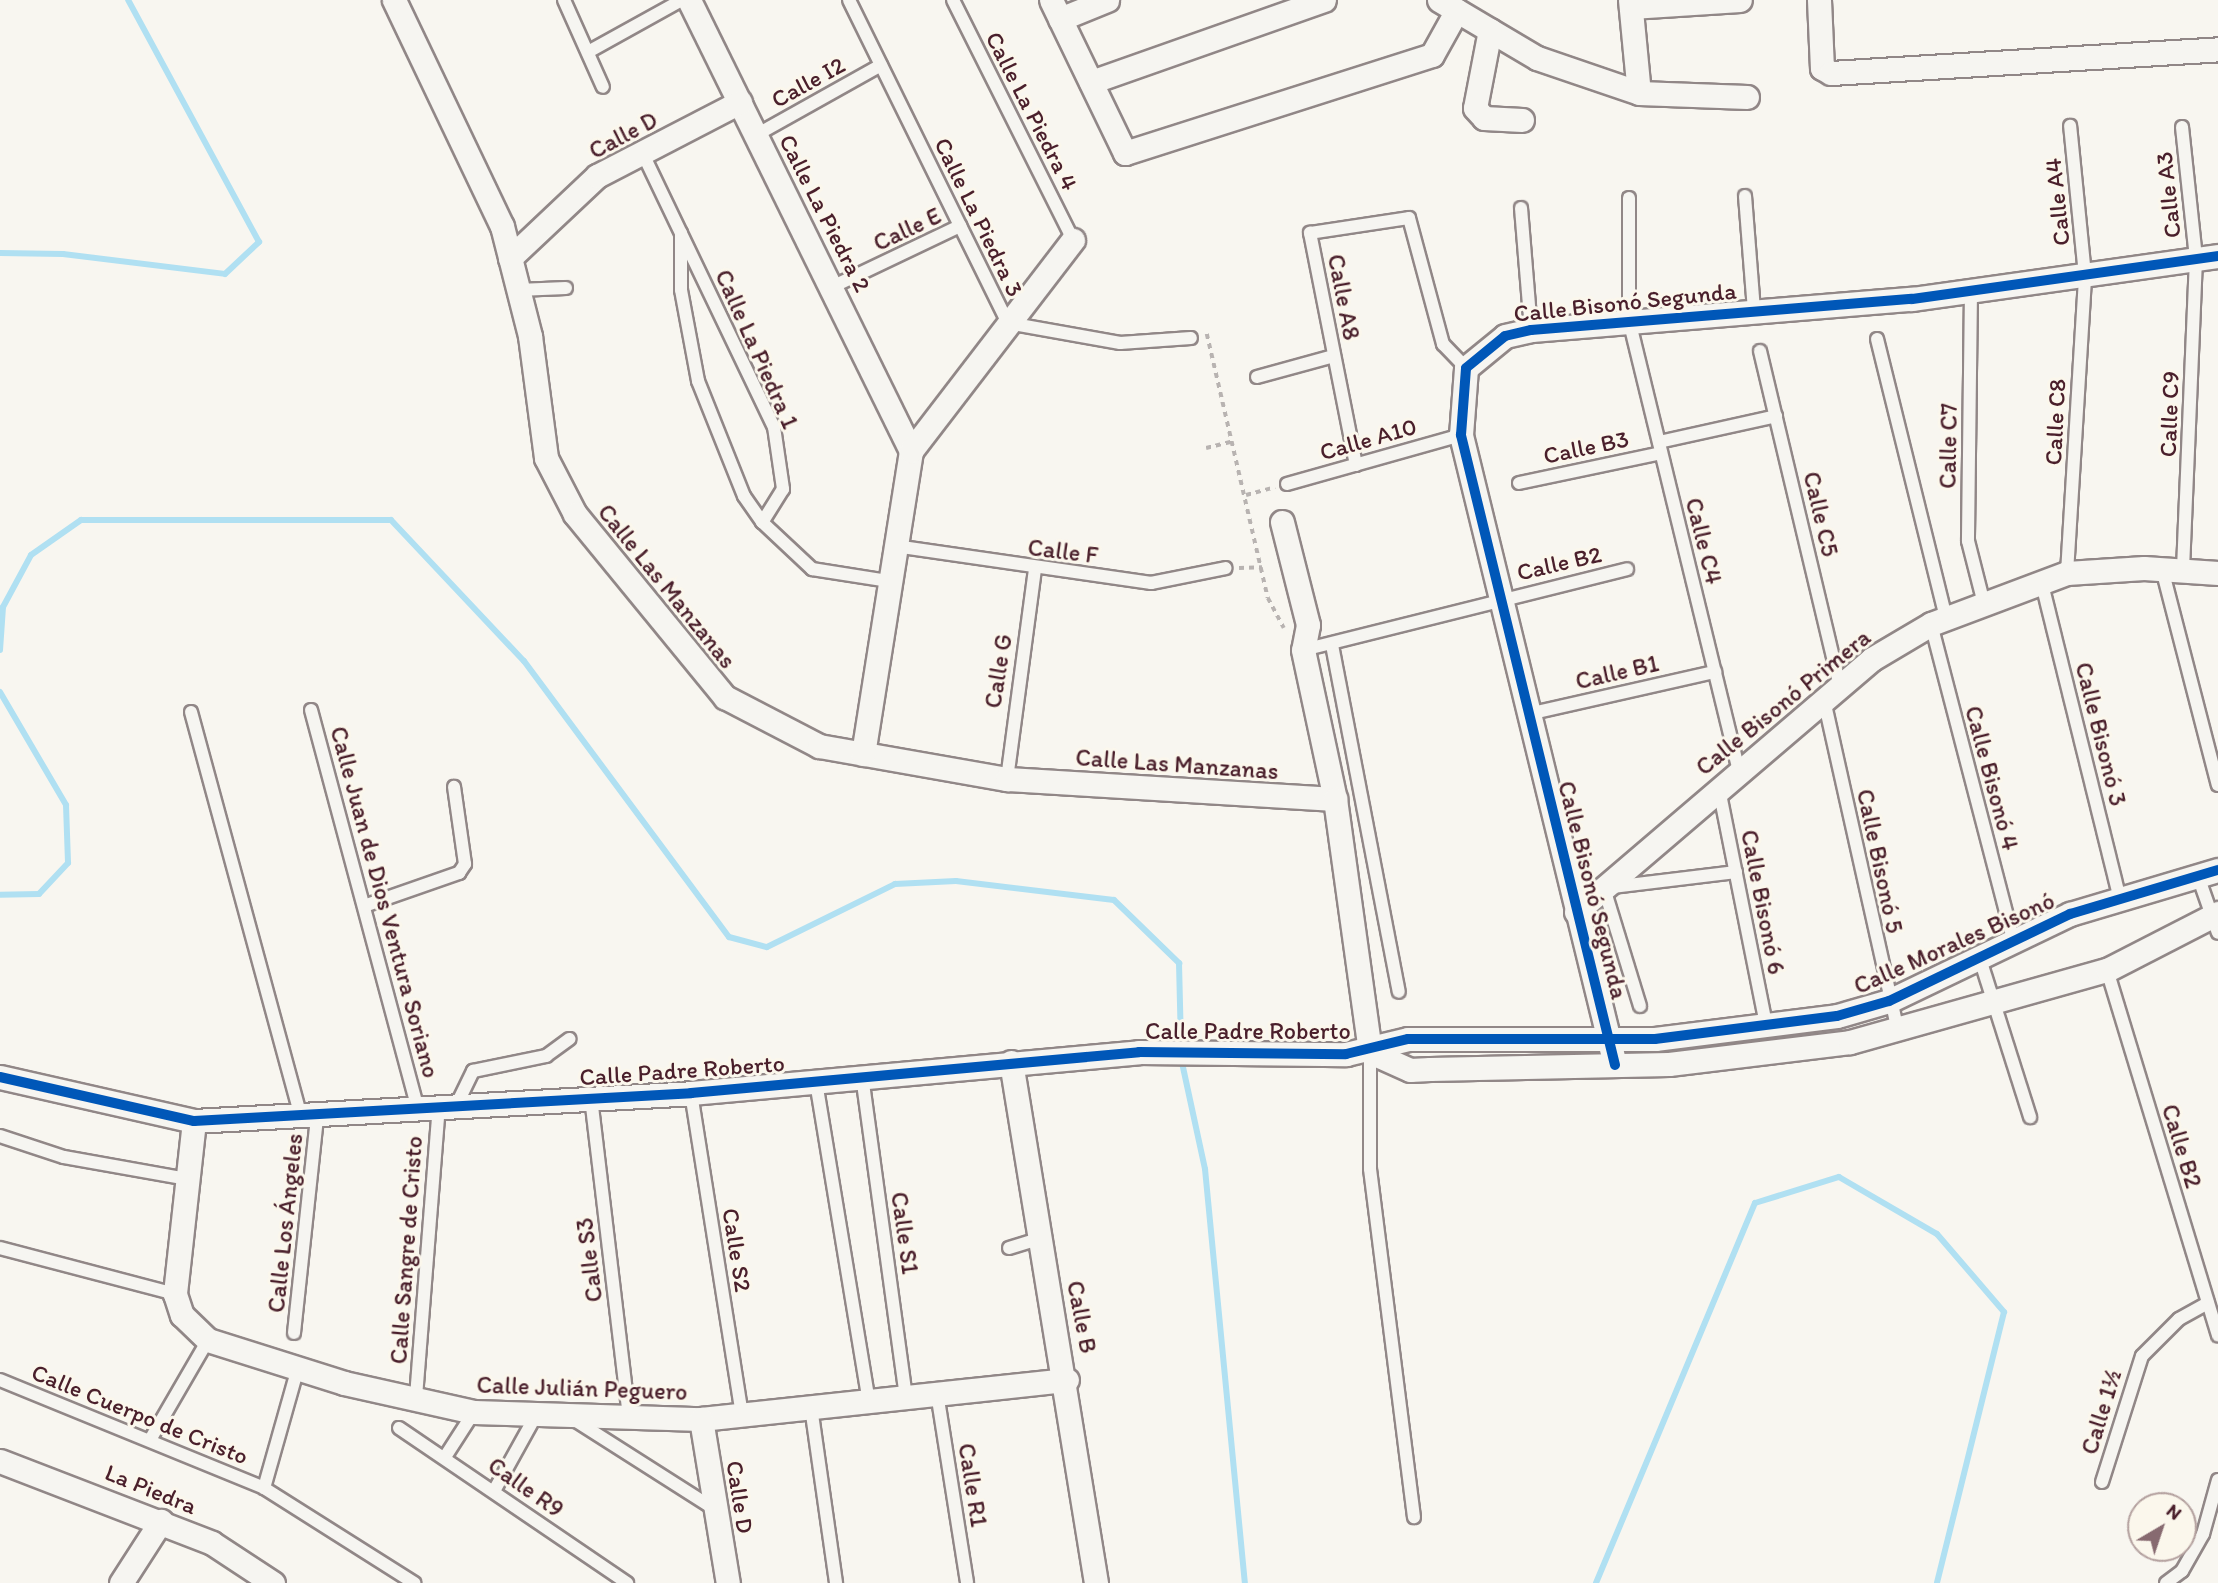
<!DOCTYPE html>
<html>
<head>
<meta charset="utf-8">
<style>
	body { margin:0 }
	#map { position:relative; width:2218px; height:1583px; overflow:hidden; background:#f8f6f0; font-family:Itim,sans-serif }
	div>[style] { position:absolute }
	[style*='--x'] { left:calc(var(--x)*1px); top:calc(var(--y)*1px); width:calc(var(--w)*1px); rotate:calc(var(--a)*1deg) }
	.stream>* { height:6px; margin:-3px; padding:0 3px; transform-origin:3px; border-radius:3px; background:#b0e0f2 }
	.path>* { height:3.5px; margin-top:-1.75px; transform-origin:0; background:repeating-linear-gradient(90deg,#b8b3b1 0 5px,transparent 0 10px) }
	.roads { filter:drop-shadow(2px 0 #918787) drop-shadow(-2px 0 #918787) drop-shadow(0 2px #918787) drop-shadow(0 -2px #918787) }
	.lane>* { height:12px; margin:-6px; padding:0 6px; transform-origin:6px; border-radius:6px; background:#f6f5f1 }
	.street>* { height:23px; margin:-11.5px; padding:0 11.5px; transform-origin:11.5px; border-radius:11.5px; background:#f6f5f1 }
	.cycleway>* { height:10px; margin:-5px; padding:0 5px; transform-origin:5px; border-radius:5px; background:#0057b8 }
	span { translate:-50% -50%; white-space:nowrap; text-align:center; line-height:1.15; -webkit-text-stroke:6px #fbf7ec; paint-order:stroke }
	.street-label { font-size:24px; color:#4a1f2b }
	.north { position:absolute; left:2127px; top:1492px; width:70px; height:70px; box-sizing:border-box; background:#fbf7ec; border:2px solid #b4a19f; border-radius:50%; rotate:39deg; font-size:19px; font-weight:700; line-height:28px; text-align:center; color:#4a1f2b }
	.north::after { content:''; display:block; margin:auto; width:24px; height:32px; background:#876a70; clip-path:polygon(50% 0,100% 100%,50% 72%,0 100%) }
</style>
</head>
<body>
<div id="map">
	<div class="stream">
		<i style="--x:0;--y:253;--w:63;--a:0.9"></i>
		<i style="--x:63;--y:254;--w:163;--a:7"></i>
		<i style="--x:225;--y:274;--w:47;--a:-43.3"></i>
		<i style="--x:259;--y:242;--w:275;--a:-118.4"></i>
		<i style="--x:0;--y:650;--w:43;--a:-86"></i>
		<i style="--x:3;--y:607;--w:59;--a:-61.7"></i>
		<i style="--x:31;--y:555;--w:61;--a:-35"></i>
		<i style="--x:81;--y:520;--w:310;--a:0"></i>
		<i style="--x:391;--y:520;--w:194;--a:46.7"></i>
		<i style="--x:524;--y:661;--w:344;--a:53.4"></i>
		<i style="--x:729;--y:937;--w:39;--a:15"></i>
		<i style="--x:767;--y:947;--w:143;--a:-26.2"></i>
		<i style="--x:895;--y:884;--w:61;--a:-2.8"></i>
		<i style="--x:956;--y:881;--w:159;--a:6.9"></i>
		<i style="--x:1114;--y:900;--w:91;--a:44.1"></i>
		<i style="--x:1179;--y:963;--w:84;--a:88.6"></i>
		<i style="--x:0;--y:692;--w:131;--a:59.7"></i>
		<i style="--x:66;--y:805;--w:58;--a:88"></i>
		<i style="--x:68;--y:863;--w:42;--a:133.1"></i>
		<i style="--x:39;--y:894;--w:39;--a:179"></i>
		<i style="--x:1181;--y:1058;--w:114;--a:77.8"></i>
		<i style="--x:1205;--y:1169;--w:416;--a:84.5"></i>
		<i style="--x:1596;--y:1583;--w:412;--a:-67.3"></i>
		<i style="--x:1755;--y:1203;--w:88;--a:-17.2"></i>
		<i style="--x:1839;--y:1177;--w:113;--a:30.2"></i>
		<i style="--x:1937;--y:1234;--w:103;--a:49.3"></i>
		<i style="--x:2004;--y:1312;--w:279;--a:103.9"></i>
	</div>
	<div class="path">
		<i style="--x:1207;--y:334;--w:271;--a:77"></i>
		<i style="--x:1268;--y:598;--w:34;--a:62"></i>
		<i style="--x:1206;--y:448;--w:29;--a:-14"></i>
		<i style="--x:1246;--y:495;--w:30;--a:-15"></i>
		<i style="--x:1239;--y:568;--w:23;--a:-2"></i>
	</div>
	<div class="roads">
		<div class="lane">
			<i style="--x:564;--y:0;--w:95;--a:65.9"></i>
			<i style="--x:849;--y:0;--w:360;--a:63.8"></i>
			<i style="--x:1008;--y:323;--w:114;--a:10.1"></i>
			<i style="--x:1120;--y:343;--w:71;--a:-4"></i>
			<i style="--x:953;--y:0;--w:268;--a:63.4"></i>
			<i style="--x:588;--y:52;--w:107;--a:-29"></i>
			<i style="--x:2182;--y:127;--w:133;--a:83.9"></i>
			<i style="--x:2196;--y:259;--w:312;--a:92.4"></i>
			<i style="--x:756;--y:135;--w:143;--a:-29.2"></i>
			<i style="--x:643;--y:154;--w:303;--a:64.4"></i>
			<i style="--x:774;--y:427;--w:63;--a:81.7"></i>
			<i style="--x:783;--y:489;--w:39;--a:122"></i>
			<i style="--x:1745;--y:196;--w:114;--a:85.5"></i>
			<i style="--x:1629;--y:198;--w:122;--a:90"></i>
			<i style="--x:1629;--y:320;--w:464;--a:76.3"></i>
			<i style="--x:1521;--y:208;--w:122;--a:85.3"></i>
			<i style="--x:681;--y:233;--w:57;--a:90"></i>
			<i style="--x:681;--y:290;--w:93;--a:79.4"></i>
			<i style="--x:698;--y:381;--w:124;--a:68.2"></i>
			<i style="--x:744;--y:496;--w:32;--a:55"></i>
			<i style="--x:762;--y:522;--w:69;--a:43.2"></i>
			<i style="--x:812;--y:569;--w:78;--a:8.9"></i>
			<i style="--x:834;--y:286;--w:140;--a:-25.5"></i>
			<i style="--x:518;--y:290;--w:48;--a:-2.4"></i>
			<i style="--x:1971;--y:291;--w:250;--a:90.7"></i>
			<i style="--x:1968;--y:541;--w:61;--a:75.7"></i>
			<i style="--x:1877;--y:339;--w:286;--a:76.1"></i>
			<i style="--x:1760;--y:351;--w:345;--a:76.6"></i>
			<i style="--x:1257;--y:377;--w:80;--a:-15.3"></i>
			<i style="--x:1659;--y:442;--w:120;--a:-12.5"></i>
			<i style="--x:1356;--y:465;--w:237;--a:-101.2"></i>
			<i style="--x:1310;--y:233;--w:100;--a:-8.6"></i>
			<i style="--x:1409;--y:218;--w:131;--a:74.9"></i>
			<i style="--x:1443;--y:344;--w:33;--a:46"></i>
			<i style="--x:1519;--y:483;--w:145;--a:-11.9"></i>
			<i style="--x:1287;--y:484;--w:181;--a:-15.7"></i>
			<i style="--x:895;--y:546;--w:259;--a:8.2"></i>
			<i style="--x:1151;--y:583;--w:76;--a:-11.3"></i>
			<i style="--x:2162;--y:569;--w:223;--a:75.5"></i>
			<i style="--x:2067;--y:573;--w:299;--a:-86.5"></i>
			<i style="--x:2085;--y:275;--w:150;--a:-95.7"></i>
			<i style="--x:2041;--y:580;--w:329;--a:76.1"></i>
			<i style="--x:1931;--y:624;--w:329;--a:75.4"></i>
			<i style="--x:1332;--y:645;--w:353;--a:79.1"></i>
			<i style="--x:1303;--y:650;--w:334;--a:-14"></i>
			<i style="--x:1824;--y:700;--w:338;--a:77.4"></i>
			<i style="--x:311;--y:710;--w:410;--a:75"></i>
			<i style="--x:191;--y:712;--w:421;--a:74.8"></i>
			<i style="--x:1528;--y:714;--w:192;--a:-12.7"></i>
			<i style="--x:1007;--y:779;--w:211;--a:-82.4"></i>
			<i style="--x:1719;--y:789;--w:240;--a:78.7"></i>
			<i style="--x:2198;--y:876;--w:60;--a:70.7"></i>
			<i style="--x:364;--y:906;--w:101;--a:-19.2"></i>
			<i style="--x:459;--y:873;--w:11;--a:-56"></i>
			<i style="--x:465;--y:864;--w:78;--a:-98.1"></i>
			<i style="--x:1980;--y:959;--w:166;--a:72.4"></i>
			<i style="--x:2107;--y:970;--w:382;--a:73.1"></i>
			<i style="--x:1640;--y:1006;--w:123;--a:-107"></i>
			<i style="--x:1604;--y:888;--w:133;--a:-6.9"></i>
			<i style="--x:1370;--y:1052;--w:117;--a:90"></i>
			<i style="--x:1370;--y:1169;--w:351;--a:82.8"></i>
			<i style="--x:862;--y:1076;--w:323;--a:82.2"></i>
			<i style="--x:816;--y:1082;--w:323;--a:80.6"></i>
			<i style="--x:691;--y:1093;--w:326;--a:81"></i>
			<i style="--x:591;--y:1098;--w:321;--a:83.2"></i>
			<i style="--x:457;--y:1104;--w:37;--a:-64"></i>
			<i style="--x:473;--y:1071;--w:75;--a:-11.6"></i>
			<i style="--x:546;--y:1056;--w:29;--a:-36"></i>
			<i style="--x:0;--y:1136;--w:67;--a:18.2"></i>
			<i style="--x:64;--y:1157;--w:126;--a:10.1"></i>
			<i style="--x:0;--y:1248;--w:181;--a:14.7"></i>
			<i style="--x:1009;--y:1248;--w:34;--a:-17"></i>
			<i style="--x:294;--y:1333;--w:217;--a:-83.9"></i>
			<i style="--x:0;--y:1380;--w:285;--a:22.2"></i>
			<i style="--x:264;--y:1488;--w:178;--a:32.3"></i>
			<i style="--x:937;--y:1393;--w:192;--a:81"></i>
			<i style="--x:416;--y:1397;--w:293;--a:-85.5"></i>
			<i style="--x:811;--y:1407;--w:178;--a:81.9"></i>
			<i style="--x:573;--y:1419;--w:169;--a:32.5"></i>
			<i style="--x:399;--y:1428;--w:276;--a:34.2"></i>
			<i style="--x:150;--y:1440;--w:116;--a:-59.9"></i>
			<i style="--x:445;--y:1457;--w:54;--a:-57.2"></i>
			<i style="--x:2102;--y:1482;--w:132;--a:-72.4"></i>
			<i style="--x:2142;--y:1356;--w:52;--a:-45"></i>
			<i style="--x:2179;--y:1319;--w:33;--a:-29"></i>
			<i style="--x:264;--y:1488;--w:125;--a:-74.2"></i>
			<i style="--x:494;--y:1491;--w:85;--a:-61"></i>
			<i style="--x:2166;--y:1583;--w:20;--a:-37"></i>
			<i style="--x:2182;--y:1571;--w:43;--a:-60.4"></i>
			<i style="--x:2203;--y:1534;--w:56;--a:-74.5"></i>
		</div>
		<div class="street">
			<i style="--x:394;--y:0;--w:250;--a:64.5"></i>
			<i style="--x:502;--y:226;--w:114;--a:75.7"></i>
			<i style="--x:530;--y:336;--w:123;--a:82.5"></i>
			<i style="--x:546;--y:458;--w:63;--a:62.6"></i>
			<i style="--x:575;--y:514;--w:237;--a:50.7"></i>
			<i style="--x:725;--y:697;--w:106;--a:27.5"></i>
			<i style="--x:819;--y:746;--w:191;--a:10"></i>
			<i style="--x:1007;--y:779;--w:329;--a:3.5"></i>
			<i style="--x:689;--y:0;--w:503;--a:63.79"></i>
			<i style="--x:1051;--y:0;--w:170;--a:64.2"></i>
			<i style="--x:1125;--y:153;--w:322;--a:-17.7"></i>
			<i style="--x:1432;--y:55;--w:51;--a:-60.9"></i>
			<i style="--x:1439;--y:0;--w:114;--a:30.6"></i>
			<i style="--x:1537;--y:58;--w:108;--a:18.9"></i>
			<i style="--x:1639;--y:93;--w:108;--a:2.1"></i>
			<i style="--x:1630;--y:0;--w:93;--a:84.5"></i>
			<i style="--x:1819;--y:0;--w:68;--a:87.5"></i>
			<i style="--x:1822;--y:68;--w:10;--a:29"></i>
			<i style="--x:1831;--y:73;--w:388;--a:-3.5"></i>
			<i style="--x:1631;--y:7;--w:109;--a:-3.7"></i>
			<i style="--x:1060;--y:19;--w:51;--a:-22"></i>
			<i style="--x:1490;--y:30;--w:79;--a:100.9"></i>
			<i style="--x:1475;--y:108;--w:13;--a:48"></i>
			<i style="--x:1484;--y:118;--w:38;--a:3"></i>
			<i style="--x:1091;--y:82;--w:247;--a:-19.4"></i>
			<i style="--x:510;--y:258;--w:120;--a:-43.3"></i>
			<i style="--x:597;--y:176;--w:161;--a:-27.4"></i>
			<i style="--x:1282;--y:522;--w:106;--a:75.8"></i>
			<i style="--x:1308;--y:625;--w:25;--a:101"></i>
			<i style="--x:1303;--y:650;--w:152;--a:77.9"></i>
			<i style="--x:1335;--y:799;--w:255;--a:82.1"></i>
			<i style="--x:863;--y:754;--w:307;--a:-81"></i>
			<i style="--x:911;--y:451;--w:266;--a:-52.5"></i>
			<i style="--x:1576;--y:912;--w:389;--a:-40.5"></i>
			<i style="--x:1872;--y:659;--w:69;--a:-30.7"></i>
			<i style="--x:1931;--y:624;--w:145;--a:-20.6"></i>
			<i style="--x:2067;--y:573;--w:77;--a:-3.7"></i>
			<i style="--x:2144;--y:568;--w:74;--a:3.9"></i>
			<i style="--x:1370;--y:1052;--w:44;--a:24.2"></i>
			<i style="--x:1410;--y:1070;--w:20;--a:-3"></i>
			<i style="--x:1430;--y:1069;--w:239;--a:-1.2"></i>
			<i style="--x:1669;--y:1064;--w:182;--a:-6.9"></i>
			<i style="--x:1850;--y:1042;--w:267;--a:-15.7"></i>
			<i style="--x:2107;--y:970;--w:125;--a:-27.2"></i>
			<i style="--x:1011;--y:1062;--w:528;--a:80.73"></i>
			<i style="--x:1615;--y:1065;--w:649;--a:-103.74"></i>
			<i style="--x:1461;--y:435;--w:67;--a:-85.7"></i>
			<i style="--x:1466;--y:368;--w:50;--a:-39.4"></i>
			<i style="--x:1505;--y:336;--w:27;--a:-13"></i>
			<i style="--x:1531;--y:330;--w:382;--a:-4.7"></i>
			<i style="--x:1912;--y:299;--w:309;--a:-8"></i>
			<i style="--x:0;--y:1077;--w:199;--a:12.8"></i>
			<i style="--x:194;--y:1121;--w:498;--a:-3.2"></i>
			<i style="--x:691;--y:1093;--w:450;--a:-5.2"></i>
			<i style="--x:1139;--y:1052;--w:207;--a:0.6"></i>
			<i style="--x:1346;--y:1054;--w:64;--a:-13.6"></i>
			<i style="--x:1408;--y:1039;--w:247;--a:0"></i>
			<i style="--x:1655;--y:1039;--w:183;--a:-7.2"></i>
			<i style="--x:1837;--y:1016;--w:54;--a:-16.1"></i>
			<i style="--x:1889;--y:1001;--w:201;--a:-25.7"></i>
			<i style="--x:2070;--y:914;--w:154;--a:-16.6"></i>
			<i style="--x:194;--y:1121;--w:174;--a:96.3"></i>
			<i style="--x:175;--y:1294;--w:22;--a:72"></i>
			<i style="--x:182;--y:1315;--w:36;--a:44"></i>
			<i style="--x:208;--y:1340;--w:143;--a:17.5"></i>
			<i style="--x:344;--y:1383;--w:133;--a:12.6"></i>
			<i style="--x:474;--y:1412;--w:227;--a:1.8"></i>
			<i style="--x:701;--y:1419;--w:368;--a:-6.1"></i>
			<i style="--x:701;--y:1419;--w:166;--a:80.7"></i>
			<i style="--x:0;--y:1461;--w:227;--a:21.1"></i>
			<i style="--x:212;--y:1543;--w:73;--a:33.3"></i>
			<i style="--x:121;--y:1583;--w:74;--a:-57.2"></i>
		</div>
	</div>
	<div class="cycleway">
		<i style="--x:1615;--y:1065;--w:649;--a:-103.74"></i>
		<i style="--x:1461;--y:435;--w:67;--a:-85.7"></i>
		<i style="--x:1466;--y:368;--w:50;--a:-39.4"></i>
		<i style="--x:1505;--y:336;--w:27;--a:-13"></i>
		<i style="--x:1531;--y:330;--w:382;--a:-4.7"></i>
		<i style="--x:1912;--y:299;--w:309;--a:-8"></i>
		<i style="--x:0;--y:1077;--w:199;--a:12.8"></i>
		<i style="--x:194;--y:1121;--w:498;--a:-3.2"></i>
		<i style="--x:691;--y:1093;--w:450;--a:-5.2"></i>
		<i style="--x:1139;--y:1052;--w:207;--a:0.6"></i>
		<i style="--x:1346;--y:1054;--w:64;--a:-13.6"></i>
		<i style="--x:1408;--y:1039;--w:247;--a:0"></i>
		<i style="--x:1655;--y:1039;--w:183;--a:-7.2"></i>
		<i style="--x:1837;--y:1016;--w:54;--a:-16.1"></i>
		<i style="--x:1889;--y:1001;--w:201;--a:-25.7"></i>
		<i style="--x:2070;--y:914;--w:154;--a:-16.6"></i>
	</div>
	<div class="street-label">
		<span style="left:808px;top:82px;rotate:-29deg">Calle I2</span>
		<span style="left:1032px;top:111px;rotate:63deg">Calle La Piedra 4</span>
		<span style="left:623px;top:135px;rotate:-28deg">Calle D</span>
		<span style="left:2168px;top:195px;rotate:-96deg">Calle A3</span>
		<span style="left:2057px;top:202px;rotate:-96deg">Calle A4</span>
		<span style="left:825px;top:213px;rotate:63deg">Calle La Piedra 2</span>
		<span style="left:979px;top:217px;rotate:64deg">Calle La Piedra 3</span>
		<span style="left:907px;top:229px;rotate:-25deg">Calle E</span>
		<span style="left:1344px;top:297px;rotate:79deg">Calle A8</span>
		<span style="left:1625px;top:302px;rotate:-6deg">Calle Bisonó Segunda</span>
		<span style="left:757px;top:349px;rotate:66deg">Calle La Piedra 1</span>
		<span style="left:2169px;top:414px;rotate:-88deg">Calle C9</span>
		<span style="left:2055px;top:422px;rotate:-87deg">Calle C8</span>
		<span style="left:1368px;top:439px;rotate:-16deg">Calle A10</span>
		<span style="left:1948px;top:446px;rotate:-89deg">Calle C7</span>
		<span style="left:1586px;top:447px;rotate:-12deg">Calle B3</span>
		<span style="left:1821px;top:514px;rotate:77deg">Calle C5</span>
		<span style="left:1704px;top:541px;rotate:76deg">Calle C4</span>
		<span style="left:1063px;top:551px;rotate:7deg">Calle F</span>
		<span style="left:1559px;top:563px;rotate:-13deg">Calle B2</span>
		<span style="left:667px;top:586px;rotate:51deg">Calle Las Manzanas</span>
		<span style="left:998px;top:671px;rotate:-81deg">Calle G</span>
		<span style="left:1617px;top:672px;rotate:-13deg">Calle B1</span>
		<span style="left:1783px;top:702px;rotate:-39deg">Calle Bisonó Primera</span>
		<span style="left:2101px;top:734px;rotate:76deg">Calle Bisonó 3</span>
		<span style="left:1177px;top:764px;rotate:4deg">Calle Las Manzanas</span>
		<span style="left:1992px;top:778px;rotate:75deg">Calle Bisonó 4</span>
		<span style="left:1880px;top:861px;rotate:78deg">Calle Bisonó 5</span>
		<span style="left:1593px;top:890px;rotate:76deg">Calle Bisonó Segunda</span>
		<span style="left:385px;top:902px;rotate:75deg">Calle Juan de Dios Ventura Soriano</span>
		<span style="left:1763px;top:902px;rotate:79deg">Calle Bisonó 6</span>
		<span style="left:1954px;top:943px;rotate:-24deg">Calle Morales Bisonó</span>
		<span style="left:1248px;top:1031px">Calle Padre Roberto</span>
		<span style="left:682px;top:1070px;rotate:-4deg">Calle Padre Roberto</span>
		<span style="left:2182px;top:1146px;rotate:73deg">Calle B2</span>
		<span style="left:285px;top:1223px;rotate:-84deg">Calle Los Ángeles</span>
		<span style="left:905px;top:1233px;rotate:82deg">Calle S1</span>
		<span style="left:406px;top:1250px;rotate:-86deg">Calle Sangre de Cristo</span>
		<span style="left:737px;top:1250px;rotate:81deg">Calle S2</span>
		<span style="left:589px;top:1260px;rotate:-97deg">Calle S3</span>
		<span style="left:1082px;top:1317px;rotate:79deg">Calle B</span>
		<span style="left:582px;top:1388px;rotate:2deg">Calle Julián Peguero</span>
		<span style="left:2101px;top:1412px;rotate:-73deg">Calle 1½</span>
		<span style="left:140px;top:1414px;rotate:22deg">Calle Cuerpo de Cristo</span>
		<span style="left:973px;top:1485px;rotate:81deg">Calle R1</span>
		<span style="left:526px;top:1487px;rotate:35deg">Calle R9</span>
		<span style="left:151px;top:1489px;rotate:22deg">La Piedra</span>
		<span style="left:740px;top:1497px;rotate:81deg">Calle D</span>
	</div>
	<div class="north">N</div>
</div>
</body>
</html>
